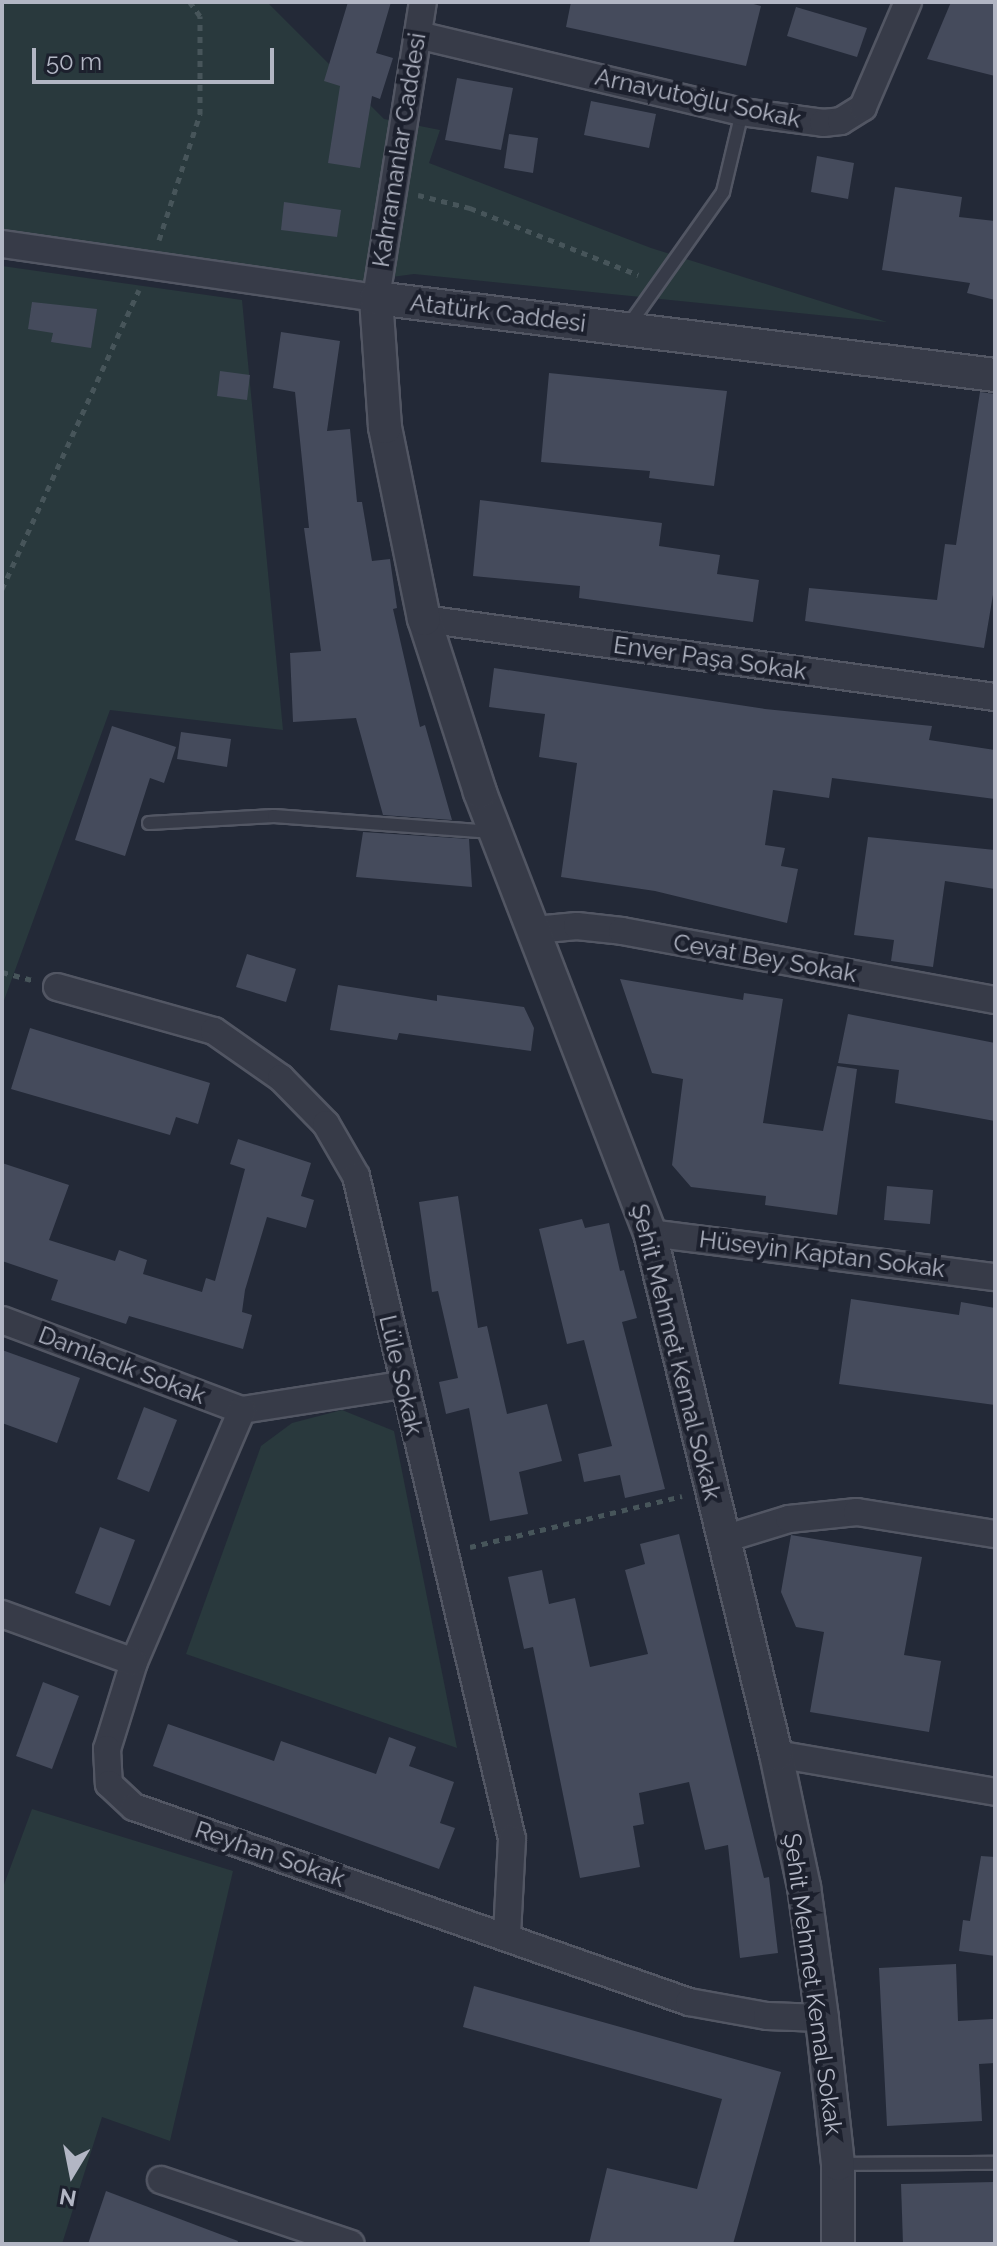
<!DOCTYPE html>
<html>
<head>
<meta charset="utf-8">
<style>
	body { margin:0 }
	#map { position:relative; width:997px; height:2246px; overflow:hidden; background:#232937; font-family:Raleway,sans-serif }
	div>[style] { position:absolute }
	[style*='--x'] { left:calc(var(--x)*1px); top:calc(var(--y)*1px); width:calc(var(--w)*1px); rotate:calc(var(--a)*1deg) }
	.green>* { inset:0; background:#29393d }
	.building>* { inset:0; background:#454b5c }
	.path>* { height:5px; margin-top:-2.5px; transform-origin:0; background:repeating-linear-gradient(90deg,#47555a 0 6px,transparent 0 12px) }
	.roads { filter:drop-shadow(2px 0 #525663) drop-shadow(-2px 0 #525663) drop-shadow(0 2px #525663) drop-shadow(0 -2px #525663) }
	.service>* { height:12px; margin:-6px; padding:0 6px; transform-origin:6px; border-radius:6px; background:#373b48 }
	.minor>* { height:26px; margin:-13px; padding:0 13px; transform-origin:13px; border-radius:13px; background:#373b48 }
	.tertiary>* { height:32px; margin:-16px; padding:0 16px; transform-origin:16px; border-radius:16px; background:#373b48 }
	span { translate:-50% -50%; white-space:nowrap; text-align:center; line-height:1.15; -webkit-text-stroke:8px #1c202d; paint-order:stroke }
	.street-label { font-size:24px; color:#b2b6c4 }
	.frame { position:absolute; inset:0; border:4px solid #b2b6c4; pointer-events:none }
	.north { position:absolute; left:32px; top:2134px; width:80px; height:80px; -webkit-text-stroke:6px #1c202d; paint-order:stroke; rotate:190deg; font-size:22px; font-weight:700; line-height:32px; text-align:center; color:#b2b6c4 }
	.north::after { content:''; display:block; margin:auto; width:28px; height:36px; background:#b2b6c4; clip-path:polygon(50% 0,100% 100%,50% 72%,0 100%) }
	.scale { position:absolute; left:32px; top:48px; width:242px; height:36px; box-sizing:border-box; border:4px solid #b2b6c4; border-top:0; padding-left:10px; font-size:24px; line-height:28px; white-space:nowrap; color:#b2b6c4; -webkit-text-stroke:6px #1c202d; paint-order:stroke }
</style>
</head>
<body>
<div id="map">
	<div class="green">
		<i style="clip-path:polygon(2px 2px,267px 2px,384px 119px,440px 130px,429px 163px,651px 248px,887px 322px,414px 274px,362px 281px,2px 229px)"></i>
		<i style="clip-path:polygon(2px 266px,242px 300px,283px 730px,110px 710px,2px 1006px)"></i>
		<i style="clip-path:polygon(342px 1410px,394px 1431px,457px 1748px,186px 1654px,261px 1446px,292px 1423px)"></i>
		<i style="clip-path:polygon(32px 1809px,233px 1871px,170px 2141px,102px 2117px,62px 2244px,2px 2244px,2px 1890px)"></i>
	</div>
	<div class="building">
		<i style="clip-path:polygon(348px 2px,391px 2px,376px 53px,393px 58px,380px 99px,372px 96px,360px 168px,328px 163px,340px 86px,324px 81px)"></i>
		<i style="clip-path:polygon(571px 2px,746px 2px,761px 6px,746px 66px,566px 27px)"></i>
		<i style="clip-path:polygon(951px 2px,995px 2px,995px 76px,927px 59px)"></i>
		<i style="clip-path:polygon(796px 7px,867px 28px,857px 57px,787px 36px)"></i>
		<i style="clip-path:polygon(457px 78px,513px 88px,501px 150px,445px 140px)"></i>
		<i style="clip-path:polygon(591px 101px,656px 114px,649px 148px,584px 135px)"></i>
		<i style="clip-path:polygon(509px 134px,538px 138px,533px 173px,504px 168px)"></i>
		<i style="clip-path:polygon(817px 156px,854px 163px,848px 199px,811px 192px)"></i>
		<i style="clip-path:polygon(895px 187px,962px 197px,959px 217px,995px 221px,995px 300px,967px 293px,970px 283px,882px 270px)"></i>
		<i style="clip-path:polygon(284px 202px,341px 210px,337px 237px,281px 230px)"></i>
		<i style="clip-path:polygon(32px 302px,97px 309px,91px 348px,51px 342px,53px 333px,28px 329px)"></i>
		<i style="clip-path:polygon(281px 332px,340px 341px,327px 431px,350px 429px,357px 502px,362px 502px,372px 561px,390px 559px,397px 608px,393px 609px,420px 727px,425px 725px,452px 820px,383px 815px,356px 718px,293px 722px,290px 653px,321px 651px,304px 528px,309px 528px,295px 392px,273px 388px)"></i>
		<i style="clip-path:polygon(220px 371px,250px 375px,247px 400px,217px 396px)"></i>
		<i style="clip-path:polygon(549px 373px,727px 391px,714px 486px,649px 478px,650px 471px,541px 462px)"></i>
		<i style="clip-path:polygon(980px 392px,995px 394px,995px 583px,984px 648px,805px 621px,809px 588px,937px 600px,945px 544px,956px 545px)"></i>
		<i style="clip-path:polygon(480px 500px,662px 523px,659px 546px,720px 555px,717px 574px,759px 580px,753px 622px,579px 598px,580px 586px,473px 576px)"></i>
		<i style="clip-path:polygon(494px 668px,765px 709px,932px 726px,929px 740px,995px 750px,995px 799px,832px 778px,829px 798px,773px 790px,765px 845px,785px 848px,781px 866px,798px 869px,787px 923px,655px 891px,561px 877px,577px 763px,539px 757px,545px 714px,489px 707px)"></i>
		<i style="clip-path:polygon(112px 726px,176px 747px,164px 783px,150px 778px,125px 856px,75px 840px)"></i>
		<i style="clip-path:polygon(181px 732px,231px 739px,227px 767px,177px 759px)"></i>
		<i style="clip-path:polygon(363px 832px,469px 839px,472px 887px,356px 877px)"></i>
		<i style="clip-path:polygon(868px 837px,995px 850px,995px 889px,945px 881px,933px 967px,891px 961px,894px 940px,854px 935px)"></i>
		<i style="clip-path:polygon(247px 954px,296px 969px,286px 1002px,236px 987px)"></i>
		<i style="clip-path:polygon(620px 979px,743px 1000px,744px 993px,783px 999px,763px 1123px,823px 1131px,837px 1066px,857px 1069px,837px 1215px,765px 1205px,766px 1196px,691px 1187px,672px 1165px,683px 1079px,652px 1073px)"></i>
		<i style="clip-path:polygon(338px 985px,437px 1001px,437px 995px,524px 1007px,534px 1028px,531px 1051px,399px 1033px,397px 1040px,330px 1030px)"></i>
		<i style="clip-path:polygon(848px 1014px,995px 1043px,995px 1121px,895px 1103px,899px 1070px,838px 1063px)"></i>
		<i style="clip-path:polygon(30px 1028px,210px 1083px,198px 1124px,176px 1117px,170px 1135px,11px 1089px)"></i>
		<i style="clip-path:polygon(238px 1139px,311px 1163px,301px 1196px,314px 1200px,306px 1228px,267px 1217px,245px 1290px,242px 1312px,252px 1315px,243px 1349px,129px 1316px,126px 1324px,51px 1300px,58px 1280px,2px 1261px,2px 1163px,69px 1185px,49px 1240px,115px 1261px,119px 1250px,147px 1260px,143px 1274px,202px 1292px,206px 1278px,215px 1281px,245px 1169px,230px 1164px)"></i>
		<i style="clip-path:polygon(887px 1186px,933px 1190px,930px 1224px,884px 1220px)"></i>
		<i style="clip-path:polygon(458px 1196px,478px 1328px,487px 1326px,507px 1414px,547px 1404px,562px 1461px,519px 1472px,528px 1514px,490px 1521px,469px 1408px,446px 1414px,439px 1382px,458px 1378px,438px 1291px,432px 1292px,419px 1202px)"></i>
		<i style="clip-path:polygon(582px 1219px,585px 1228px,609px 1223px,620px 1271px,624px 1270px,637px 1318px,622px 1322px,665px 1489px,625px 1498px,620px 1475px,584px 1482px,578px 1454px,612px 1446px,584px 1340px,567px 1344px,539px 1229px)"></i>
		<i style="clip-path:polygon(851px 1299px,959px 1315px,961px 1302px,995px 1308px,995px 1405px,839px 1384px)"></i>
		<i style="clip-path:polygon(2px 1350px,80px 1378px,57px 1443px,2px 1423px)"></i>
		<i style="clip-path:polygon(144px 1407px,177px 1420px,149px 1492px,117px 1479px)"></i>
		<i style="clip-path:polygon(100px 1527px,135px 1540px,110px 1606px,75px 1593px)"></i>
		<i style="clip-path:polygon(679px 1534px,764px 1878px,769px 1877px,778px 1953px,740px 1958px,728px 1845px,705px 1850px,689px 1782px,639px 1793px,644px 1824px,633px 1826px,640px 1867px,580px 1878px,533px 1647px,524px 1649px,508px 1577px,542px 1570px,549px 1604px,575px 1598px,590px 1667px,648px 1654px,625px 1570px,645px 1564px,640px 1544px)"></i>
		<i style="clip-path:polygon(791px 1535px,922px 1557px,904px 1655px,941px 1661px,929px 1732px,810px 1712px,824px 1632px,796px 1627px,781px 1592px)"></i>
		<i style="clip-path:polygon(43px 1682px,79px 1696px,52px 1769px,16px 1756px)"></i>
		<i style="clip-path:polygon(168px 1724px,274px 1761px,281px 1741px,376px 1774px,389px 1737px,416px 1747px,409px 1766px,454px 1782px,440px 1823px,455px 1828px,439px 1869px,153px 1766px)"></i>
		<i style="clip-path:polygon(981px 1856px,995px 1857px,995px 1956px,959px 1951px,963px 1920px,970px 1921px)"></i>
		<i style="clip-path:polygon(956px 1964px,958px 2021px,993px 2019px,995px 2063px,979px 2064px,982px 2121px,887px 2126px,879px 1968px)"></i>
		<i style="clip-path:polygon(474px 1986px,781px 2072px,733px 2244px,589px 2244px,607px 2168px,697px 2189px,722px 2099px,463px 2027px)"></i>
		<i style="clip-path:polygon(995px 2182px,995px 2244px,903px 2244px,901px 2184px)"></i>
		<i style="clip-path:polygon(106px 2191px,238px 2241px,237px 2244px,88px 2244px)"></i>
	</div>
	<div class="path">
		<i style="--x:418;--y:195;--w:54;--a:14"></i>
		<i style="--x:470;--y:208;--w:181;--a:21.7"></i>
		<i style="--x:159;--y:240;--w:133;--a:-72"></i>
		<i style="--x:200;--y:114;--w:98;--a:-90"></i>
		<i style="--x:200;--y:16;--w:17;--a:-126"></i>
		<i style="--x:2;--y:589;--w:329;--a:-65.4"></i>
		<i style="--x:2;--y:972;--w:31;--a:15"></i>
		<i style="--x:470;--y:1547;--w:218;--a:-13.5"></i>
	</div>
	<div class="roads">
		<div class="service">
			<i style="--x:629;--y:325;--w:163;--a:-54.7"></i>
			<i style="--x:723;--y:192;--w:82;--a:-76.6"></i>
			<i style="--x:149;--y:823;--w:125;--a:-3.2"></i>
			<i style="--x:274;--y:816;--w:219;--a:4.2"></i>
			<i style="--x:838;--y:2164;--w:157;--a:-0.4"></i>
		</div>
		<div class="minor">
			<i style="--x:418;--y:35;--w:333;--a:13.4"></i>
			<i style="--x:742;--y:112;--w:82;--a:7.7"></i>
			<i style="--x:823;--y:123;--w:18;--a:-6"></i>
			<i style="--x:841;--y:121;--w:26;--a:-32"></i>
			<i style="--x:863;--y:107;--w:114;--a:-66.8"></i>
			<i style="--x:2;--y:244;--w:378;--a:8.2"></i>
			<i style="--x:376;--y:298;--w:300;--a:-81"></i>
			<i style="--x:424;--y:619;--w:576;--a:7.78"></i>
			<i style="--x:535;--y:930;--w:42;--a:-5.4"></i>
			<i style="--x:577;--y:926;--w:45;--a:6.3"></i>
			<i style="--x:622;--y:931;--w:379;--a:10.5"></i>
			<i style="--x:57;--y:987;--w:163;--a:15.7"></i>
			<i style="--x:214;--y:1031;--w:82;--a:35"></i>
			<i style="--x:281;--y:1078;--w:64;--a:45.6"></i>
			<i style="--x:326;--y:1124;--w:60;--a:60"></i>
			<i style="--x:356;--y:1176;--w:681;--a:76.76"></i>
			<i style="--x:512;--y:1839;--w:97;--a:93"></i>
			<i style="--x:650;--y:1233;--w:348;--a:7.3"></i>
			<i style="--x:2;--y:1320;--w:256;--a:20.6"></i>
			<i style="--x:242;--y:1410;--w:162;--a:-8.9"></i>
			<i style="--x:242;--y:1410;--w:274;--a:113.2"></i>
			<i style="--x:134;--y:1662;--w:91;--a:107.2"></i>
			<i style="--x:107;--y:1749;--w:35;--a:87"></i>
			<i style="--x:109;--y:1784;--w:34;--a:43"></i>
			<i style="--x:134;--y:1807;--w:588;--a:19.36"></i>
			<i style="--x:689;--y:2002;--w:79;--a:10.2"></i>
			<i style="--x:767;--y:2016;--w:55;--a:2.1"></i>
			<i style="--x:724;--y:1539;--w:68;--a:-17.1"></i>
			<i style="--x:789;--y:1519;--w:68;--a:-5.9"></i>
			<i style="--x:857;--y:1512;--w:140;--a:9.1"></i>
			<i style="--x:2;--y:1614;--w:140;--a:20"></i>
			<i style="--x:776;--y:1754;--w:222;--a:9.8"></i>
			<i style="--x:161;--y:2180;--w:200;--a:18.6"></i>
		</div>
		<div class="tertiary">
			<i style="--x:838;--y:2244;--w:80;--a:-90"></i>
			<i style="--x:838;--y:2164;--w:147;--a:-96.3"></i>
			<i style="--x:822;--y:2018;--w:132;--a:-97.8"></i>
			<i style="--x:804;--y:1887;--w:136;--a:-101.9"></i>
			<i style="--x:776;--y:1754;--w:536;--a:-103.6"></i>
			<i style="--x:650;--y:1233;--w:473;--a:-111.1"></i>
			<i style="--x:480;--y:792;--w:182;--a:-107.9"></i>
			<i style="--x:424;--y:619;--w:196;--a:-101.5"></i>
			<i style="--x:385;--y:427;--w:129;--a:-94"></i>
			<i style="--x:376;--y:298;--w:624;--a:7.09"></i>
		</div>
	</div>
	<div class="street-label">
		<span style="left:698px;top:98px;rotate:12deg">Arnavutoğlu Sokak</span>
		<span style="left:399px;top:150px;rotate:-81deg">Kahramanlar Caddesi</span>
		<span style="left:498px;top:313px;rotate:7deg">Atatürk Caddesi</span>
		<span style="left:710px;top:658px;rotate:8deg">Enver Paşa Sokak</span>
		<span style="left:765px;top:958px;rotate:10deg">Cevat Bey Sokak</span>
		<span style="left:822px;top:1254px;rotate:7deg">Hüseyin Kaptan Sokak</span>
		<span style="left:676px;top:1352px;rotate:76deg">Şehit Mehmet Kemal Sokak</span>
		<span style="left:122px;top:1365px;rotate:21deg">Damlacık Sokak</span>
		<span style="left:401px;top:1375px;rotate:77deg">Lüle Sokak</span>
		<span style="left:270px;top:1854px;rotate:19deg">Reyhan Sokak</span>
		<span style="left:813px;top:1984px;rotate:82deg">Şehit Mehmet Kemal Sokak</span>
	</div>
	<div class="frame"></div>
	<div class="north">N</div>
	<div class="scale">50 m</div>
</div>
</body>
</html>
